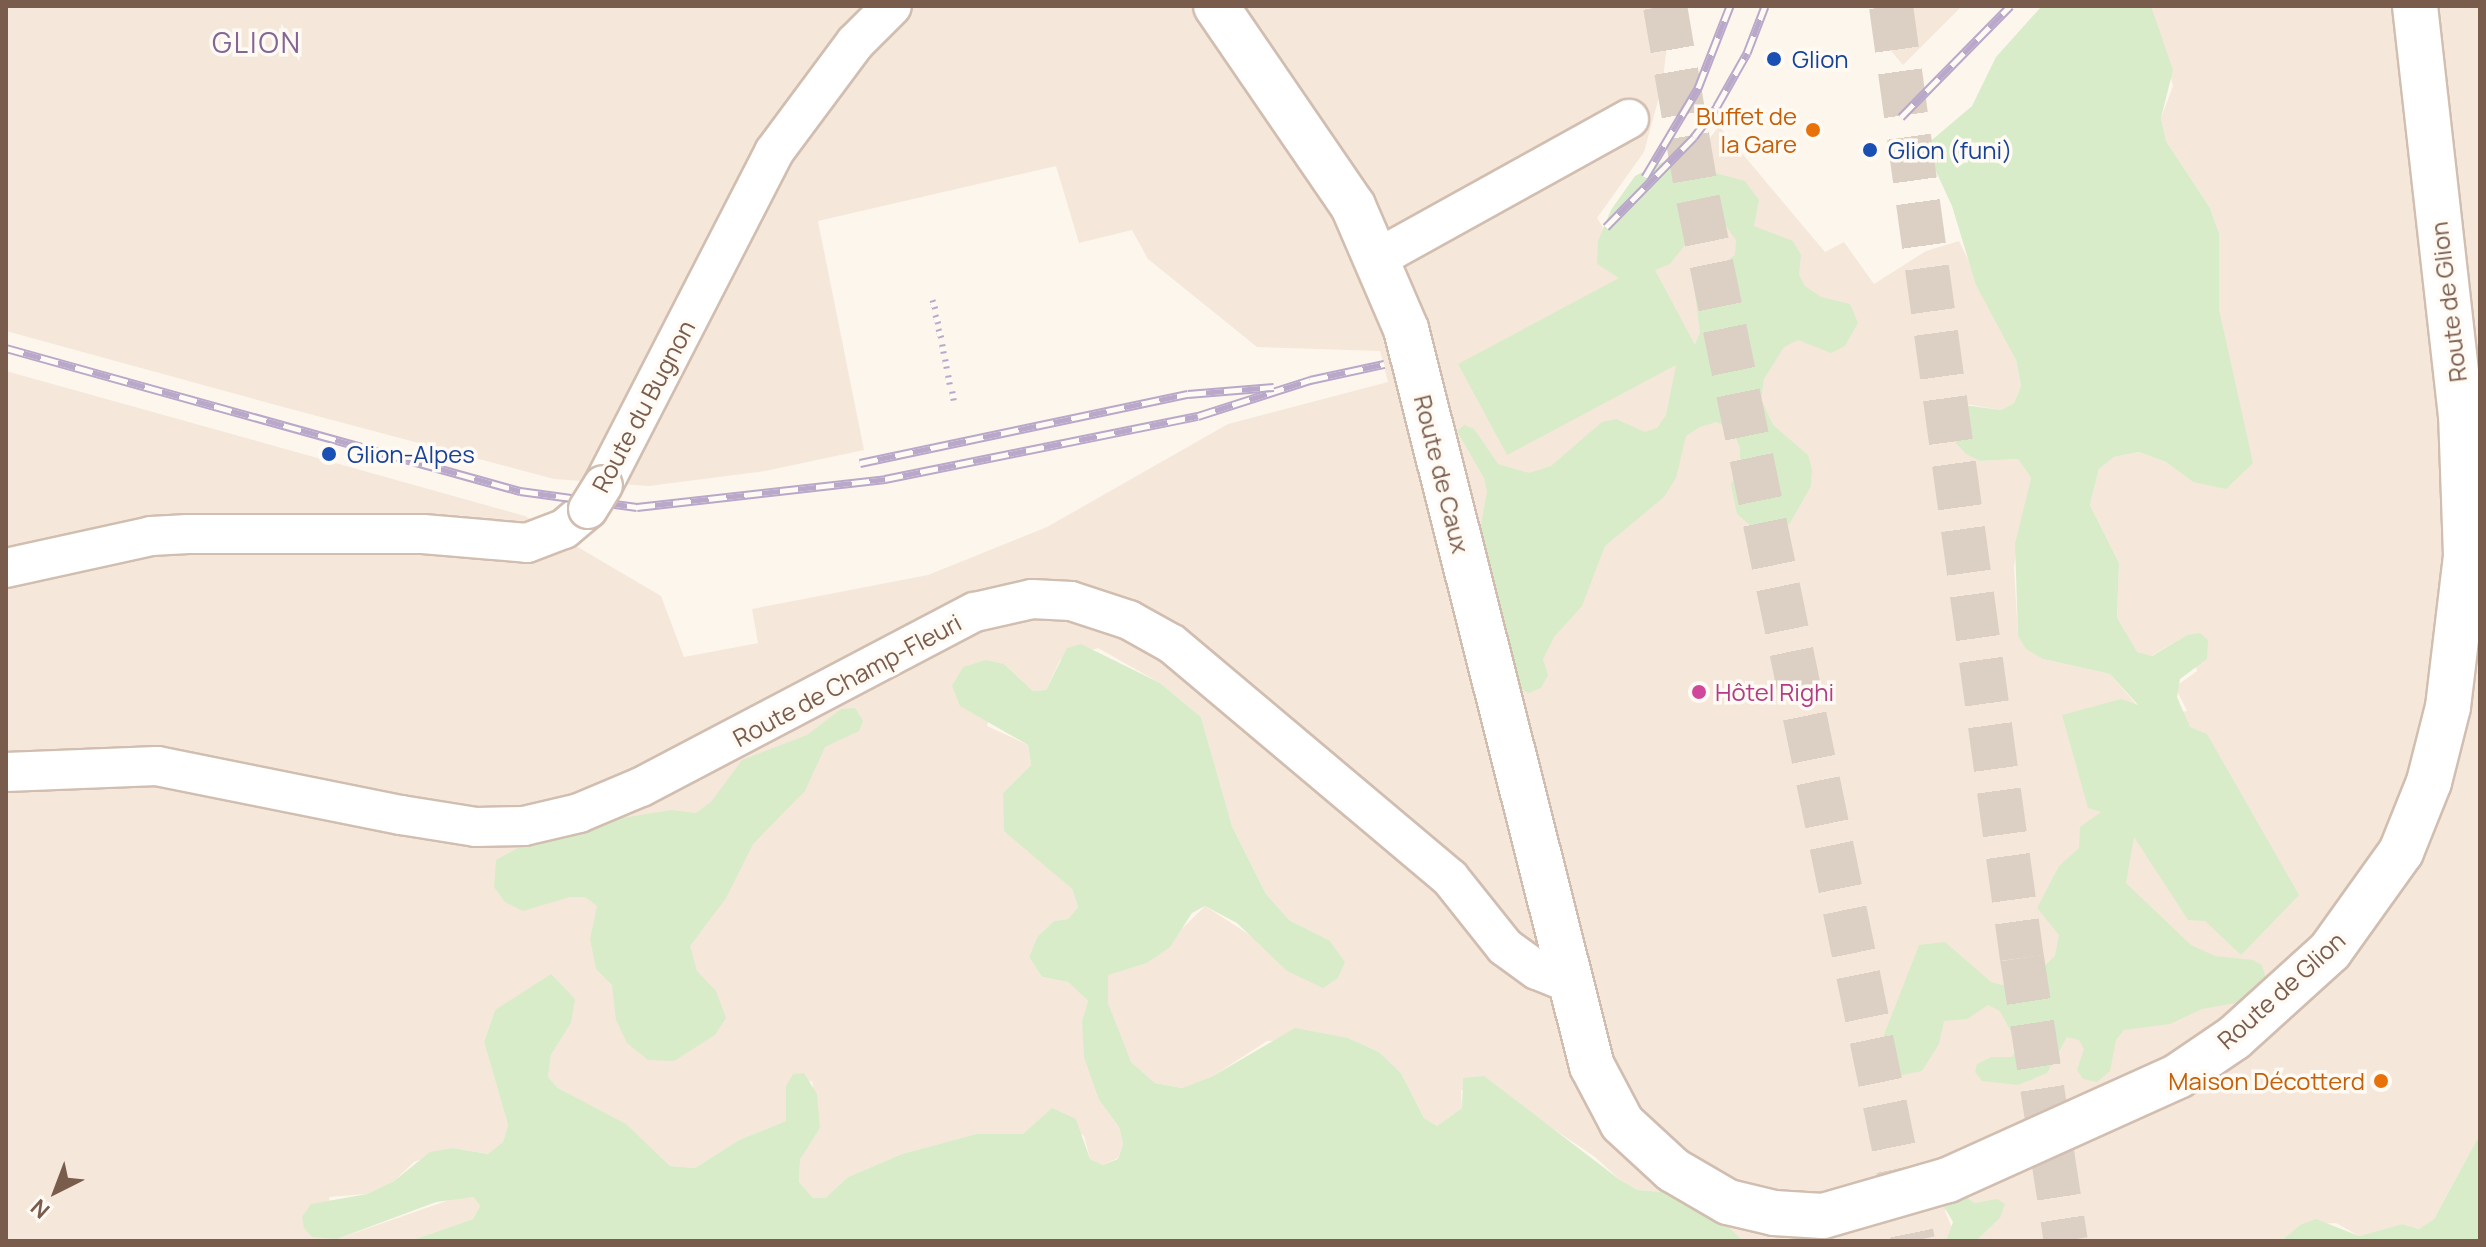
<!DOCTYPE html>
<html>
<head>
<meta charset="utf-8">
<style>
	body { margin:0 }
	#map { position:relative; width:2486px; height:1247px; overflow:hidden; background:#fdf6ec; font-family:Manrope,sans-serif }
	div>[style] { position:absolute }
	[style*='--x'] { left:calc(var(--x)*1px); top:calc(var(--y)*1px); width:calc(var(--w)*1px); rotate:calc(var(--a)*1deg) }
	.residential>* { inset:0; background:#f5e8da }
	.green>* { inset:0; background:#d8ecc9 }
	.motorway-tunnel>* { height:44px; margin-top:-22px; transform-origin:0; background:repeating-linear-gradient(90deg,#dcd0c4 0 44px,transparent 0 66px) }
	.roads { filter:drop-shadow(2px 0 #d1beb0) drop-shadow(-2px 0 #d1beb0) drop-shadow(0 2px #d1beb0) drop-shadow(0 -2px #d1beb0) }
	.minor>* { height:38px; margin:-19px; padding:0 19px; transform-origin:19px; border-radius:19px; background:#fff }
	.tertiary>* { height:44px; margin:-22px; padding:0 22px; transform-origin:22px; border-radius:22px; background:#fff }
	.rail>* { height:9px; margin-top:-4.5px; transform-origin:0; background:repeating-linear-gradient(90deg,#fffaf3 0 18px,#b9a8c9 0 36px); box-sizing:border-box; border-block:2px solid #b9a8c9 }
	.bridges { filter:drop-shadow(2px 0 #d1beb0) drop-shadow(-2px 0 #d1beb0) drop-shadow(0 2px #d1beb0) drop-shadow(0 -2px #d1beb0) }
	.minor-bridge>* { height:38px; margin:-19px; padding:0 19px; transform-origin:19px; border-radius:19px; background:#fff }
	.dots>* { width:22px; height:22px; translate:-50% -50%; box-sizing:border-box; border:4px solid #fffaf3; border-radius:50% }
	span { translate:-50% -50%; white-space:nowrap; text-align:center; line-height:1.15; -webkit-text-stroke:7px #fffaf3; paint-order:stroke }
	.transit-label { font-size:24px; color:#164399 }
	.left { translate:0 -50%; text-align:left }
	.food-label { font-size:24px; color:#c56008 }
	.right { translate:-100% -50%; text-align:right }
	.street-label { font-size:24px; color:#7a5c4d }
	.hotel-label { font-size:24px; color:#b23c85 }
	.quarter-label { font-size:28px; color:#846695; letter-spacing:2px }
	.frame { position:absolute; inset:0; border:8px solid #7a5c4d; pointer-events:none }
	.north { position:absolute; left:16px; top:1151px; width:80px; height:80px; -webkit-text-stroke:6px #fffaf3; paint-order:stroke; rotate:222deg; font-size:22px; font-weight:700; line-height:32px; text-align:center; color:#7a5c4d }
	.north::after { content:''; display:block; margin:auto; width:28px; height:36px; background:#7a5c4d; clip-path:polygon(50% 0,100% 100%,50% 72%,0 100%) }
</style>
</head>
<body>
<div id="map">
	<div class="residential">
		<i style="clip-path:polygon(6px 6px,1672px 6px,1662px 86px,1644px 152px,1597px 218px,1610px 238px,1689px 166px,1719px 126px,1825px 252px,1844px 242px,1874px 284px,1926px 251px,1959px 241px,2016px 360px,2021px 386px,2014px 403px,2001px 410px,1947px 401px,1930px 406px,1980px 461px,2018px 459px,2031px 478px,2014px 566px,2018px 636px,2043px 659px,2110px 674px,2147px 717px,2187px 711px,2175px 687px,2197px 671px,2187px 635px,2151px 656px,2137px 652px,2123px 637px,2117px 618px,2119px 563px,2090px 505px,2099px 469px,2114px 457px,2139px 452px,2166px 462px,2193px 482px,2242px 423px,2219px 309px,2219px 233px,2210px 208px,2166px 141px,2161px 118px,2173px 86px,2151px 6px,2480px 6px,2480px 1134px,2434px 1219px,2419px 1229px,2402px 1224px,2359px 1236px,2336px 1223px,2300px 1225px,2281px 1241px,1976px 1241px,2000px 1218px,1986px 1202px,1975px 1203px,1959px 1192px,1945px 1211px,1953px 1230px,1946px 1241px,1743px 1241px,1676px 1193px,1638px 1190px,1620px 1180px,1595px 1157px,1512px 1101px,1461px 1090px,1462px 1108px,1437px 1126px,1424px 1118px,1401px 1073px,1379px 1052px,1348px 1038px,1267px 1041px,1213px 1076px,1182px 1088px,1155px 1083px,1131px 1062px,1121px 1041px,1108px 1003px,1108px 974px,1147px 963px,1205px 906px,1259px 941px,1329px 940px,1289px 920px,1266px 894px,1232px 826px,1201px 717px,1160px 683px,1098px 648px,1060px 660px,1046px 690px,1033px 691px,1004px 664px,987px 726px,1028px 745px,1031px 765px,1003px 793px,1056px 875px,1072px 889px,1078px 907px,1068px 919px,1054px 921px,1037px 937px,1029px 957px,1042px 977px,1068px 982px,1088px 1001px,1082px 1021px,1099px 1100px,1119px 1127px,1123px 1144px,1118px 1158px,1103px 1165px,1090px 1159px,1084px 1136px,1052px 1109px,1023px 1134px,976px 1134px,902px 1154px,848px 1177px,825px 1198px,813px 1198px,799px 1182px,800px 1160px,820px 1128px,812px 1081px,786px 1086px,786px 1121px,739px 1140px,695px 1168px,670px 1166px,625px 1124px,558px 1088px,548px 1077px,551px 1055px,571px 1023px,495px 1010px,484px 1042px,508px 1125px,503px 1142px,489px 1154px,453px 1148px,414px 1162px,394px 1181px,367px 1194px,329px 1197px,337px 1239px,455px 1198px,475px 1197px,480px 1206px,473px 1219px,410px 1241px,6px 1241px,6px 371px,525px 516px,661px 596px,684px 657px,758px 643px,752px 609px,928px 575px,1047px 527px,1228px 424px,1388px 382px,1380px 351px,1257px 347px,1148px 259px,1132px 230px,1079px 243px,1056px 166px,818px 221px,864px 450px,765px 471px,649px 486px,554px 479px,287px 408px,6px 331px)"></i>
		<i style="clip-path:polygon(1877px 6px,1962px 6px,1903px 65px,1887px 46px)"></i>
	</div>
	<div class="green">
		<i style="clip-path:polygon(2042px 6px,2151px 6px,2173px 70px,2161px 118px,2166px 141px,2210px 208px,2219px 233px,2219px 309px,2253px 463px,2226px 489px,2193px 482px,2166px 462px,2139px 452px,2114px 457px,2099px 469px,2090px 505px,2119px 563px,2117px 618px,2137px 652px,2152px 656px,2187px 635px,2200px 633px,2208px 640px,2207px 659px,2180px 679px,2177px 697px,2190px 727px,2207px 734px,2299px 895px,2241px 955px,2205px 921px,2188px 920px,2134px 837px,2126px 883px,2191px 945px,2215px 956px,2253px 960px,2262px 965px,2267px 982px,2247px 1001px,2202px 1009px,2170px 1024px,2124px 1030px,2116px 1040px,2110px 1071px,2097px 1082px,2083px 1079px,2077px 1070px,2084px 1049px,2079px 1040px,2067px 1037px,2047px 1073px,2018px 1085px,1982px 1081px,1975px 1072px,1977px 1064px,1991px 1057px,2012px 1057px,2018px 1045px,2000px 1011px,1988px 1005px,1967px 1019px,1944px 1021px,1939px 1044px,1922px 1071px,1888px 1078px,1876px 1069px,1875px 1058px,1919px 945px,1945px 942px,1991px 982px,2002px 985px,2041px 969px,2055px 956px,2059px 935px,2037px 908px,2059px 866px,2079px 848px,2080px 827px,2101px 812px,2088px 808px,2062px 715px,2121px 699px,2138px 705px,2110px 674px,2043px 659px,2026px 649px,2018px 636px,2015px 544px,2031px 478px,2018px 459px,1980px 461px,1966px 454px,1930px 415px,1934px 401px,2001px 410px,2014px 403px,2021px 386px,2016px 360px,1976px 285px,1952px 206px,1927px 152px,1932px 140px,1972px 106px,1996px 57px)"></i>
		<i style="clip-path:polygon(evenodd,1667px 160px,1745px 181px,1759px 200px,1754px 226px,1793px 241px,1801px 255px,1799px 275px,1805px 286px,1821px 297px,1850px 304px,1858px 323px,1845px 346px,1831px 353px,1798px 340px,1784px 347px,1764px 379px,1761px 399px,1773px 425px,1808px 455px,1812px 469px,1811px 486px,1790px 523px,1784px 529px,1757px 531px,1737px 514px,1731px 484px,1740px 466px,1740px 448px,1732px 429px,1716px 422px,1700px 427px,1686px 436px,1676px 478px,1664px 497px,1605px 546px,1582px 606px,1554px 637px,1543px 659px,1548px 675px,1541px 688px,1528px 693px,1517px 686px,1478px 540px,1487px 492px,1484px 478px,1457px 431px,1464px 425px,1474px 429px,1498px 464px,1529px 473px,1551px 466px,1602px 422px,1616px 419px,1645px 432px,1657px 428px,1666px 415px,1676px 365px,1507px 455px,1458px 364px,1619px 278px,1597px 264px,1598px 241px,1611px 210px,1635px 176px,1667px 160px,1726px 226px,1736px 240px,1735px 255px,1701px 278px,1695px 294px,1700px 332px,1695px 345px,1655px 270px,1670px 264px,1692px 236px,1726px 226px)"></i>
		<i style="clip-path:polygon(1081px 644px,1160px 683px,1201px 717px,1232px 826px,1266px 894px,1289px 920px,1329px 940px,1345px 962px,1338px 978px,1323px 988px,1287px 971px,1237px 923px,1205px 906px,1192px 913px,1170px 947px,1147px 963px,1108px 975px,1108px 1003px,1131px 1062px,1155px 1083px,1182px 1088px,1213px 1076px,1295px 1028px,1348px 1038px,1379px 1052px,1401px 1073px,1424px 1118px,1437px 1126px,1462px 1108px,1463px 1078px,1484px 1076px,1620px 1180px,1638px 1190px,1676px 1193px,1712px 1211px,1743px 1241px,410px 1241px,473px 1219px,480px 1206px,474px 1197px,436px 1202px,337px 1239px,312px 1237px,304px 1228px,302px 1217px,311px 1204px,367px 1194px,394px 1181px,430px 1152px,453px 1148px,488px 1154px,503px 1142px,508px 1125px,484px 1042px,495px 1010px,551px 974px,575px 999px,571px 1023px,551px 1055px,548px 1077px,558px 1088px,626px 1124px,670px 1166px,695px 1168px,739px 1140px,786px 1121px,786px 1086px,793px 1074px,804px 1073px,817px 1094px,820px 1128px,800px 1160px,799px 1182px,813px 1198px,825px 1198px,848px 1177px,902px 1154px,976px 1134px,1023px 1134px,1052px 1108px,1076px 1119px,1090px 1159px,1103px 1165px,1118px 1159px,1123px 1144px,1119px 1127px,1099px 1100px,1084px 1057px,1082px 1021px,1088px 1001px,1068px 982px,1042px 977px,1029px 957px,1037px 937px,1054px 921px,1068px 919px,1078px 907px,1072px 889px,1004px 831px,1003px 793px,1031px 765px,1028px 745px,960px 706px,952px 686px,963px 667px,986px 660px,1004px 664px,1033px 691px,1046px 690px,1067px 648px)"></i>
		<i style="clip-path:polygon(855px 708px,863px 721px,859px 731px,825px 747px,805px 791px,753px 844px,726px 898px,690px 946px,697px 971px,716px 991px,726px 1018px,715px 1035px,674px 1061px,648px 1060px,627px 1043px,616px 1020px,612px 985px,596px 969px,590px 939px,597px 906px,585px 897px,570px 897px,523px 911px,505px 902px,494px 887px,496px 860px,545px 833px,596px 822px,672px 810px,696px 813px,711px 802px,742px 760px,807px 735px,841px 709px)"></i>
		<i style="clip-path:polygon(2480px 1134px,2480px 1241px,2281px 1241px,2300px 1225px,2316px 1219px,2359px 1236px,2402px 1224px,2419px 1229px,2434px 1219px)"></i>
		<i style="clip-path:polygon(1959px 1192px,1975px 1203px,1997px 1199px,2005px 1204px,2000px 1218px,1976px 1241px,1946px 1241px,1953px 1222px,1939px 1198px)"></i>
	</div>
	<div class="motorway-tunnel">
		<i style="--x:1665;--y:6;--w:196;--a:80.3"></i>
		<i style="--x:1698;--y:199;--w:1064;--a:78.34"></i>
		<i style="--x:1891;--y:6;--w:961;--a:82.17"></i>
		<i style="--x:2022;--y:958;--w:286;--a:81.2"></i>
	</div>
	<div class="roads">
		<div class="minor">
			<i style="--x:1378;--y:258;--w:287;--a:-29"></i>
			<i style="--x:603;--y:485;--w:374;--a:-62.8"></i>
			<i style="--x:774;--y:152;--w:136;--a:-53.4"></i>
			<i style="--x:855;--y:43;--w:52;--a:-45"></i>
			<i style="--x:6;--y:568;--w:148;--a:-12.4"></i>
			<i style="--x:151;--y:536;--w:37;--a:-3"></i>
			<i style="--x:188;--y:534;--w:235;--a:0"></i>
			<i style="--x:423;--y:534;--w:104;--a:4.9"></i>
			<i style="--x:527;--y:543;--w:40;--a:-21"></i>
			<i style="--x:564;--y:529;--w:31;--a:-40"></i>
			<i style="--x:6;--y:772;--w:151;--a:-2.3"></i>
			<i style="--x:157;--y:766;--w:249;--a:11.4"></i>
			<i style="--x:401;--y:815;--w:76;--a:9.1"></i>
			<i style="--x:476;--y:827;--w:48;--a:-1.2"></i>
			<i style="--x:524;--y:826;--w:57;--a:-13.3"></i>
			<i style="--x:579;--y:813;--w:67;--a:-22.8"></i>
			<i style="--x:641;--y:787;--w:377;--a:-27.7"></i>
			<i style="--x:975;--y:612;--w:58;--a:-12.8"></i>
			<i style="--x:1032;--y:599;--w:39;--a:3"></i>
			<i style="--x:1071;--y:601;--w:61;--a:18.1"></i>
			<i style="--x:1129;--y:620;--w:49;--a:29.2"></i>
			<i style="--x:1172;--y:644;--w:363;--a:40.1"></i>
			<i style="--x:1450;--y:878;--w:88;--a:51.4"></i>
			<i style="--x:1505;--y:947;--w:39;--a:36"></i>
			<i style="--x:1537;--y:970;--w:35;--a:22"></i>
		</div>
		<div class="tertiary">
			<i style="--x:1216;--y:6;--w:242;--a:55.6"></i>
			<i style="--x:1353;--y:206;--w:134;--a:66.7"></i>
			<i style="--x:1406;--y:329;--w:760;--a:75.84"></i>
			<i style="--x:1592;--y:1066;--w:64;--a:62.2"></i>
			<i style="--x:1622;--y:1123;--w:69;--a:42.7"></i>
			<i style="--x:1673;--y:1170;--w:64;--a:30.2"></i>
			<i style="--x:1728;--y:1202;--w:47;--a:13.4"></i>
			<i style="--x:1774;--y:1213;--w:49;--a:3.5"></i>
			<i style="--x:1823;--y:1216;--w:130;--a:-16.1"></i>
			<i style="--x:1948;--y:1180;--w:252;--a:-24.3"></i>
			<i style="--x:2178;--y:1076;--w:68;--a:-34.2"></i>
			<i style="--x:2234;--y:1038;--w:130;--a:-42.2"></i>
			<i style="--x:2330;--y:951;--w:122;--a:-54.4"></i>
			<i style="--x:2401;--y:852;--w:75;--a:-68.2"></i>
			<i style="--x:2429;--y:782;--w:77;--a:-75.8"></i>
			<i style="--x:2448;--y:707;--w:152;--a:-83.2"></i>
			<i style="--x:2466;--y:556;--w:140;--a:-92"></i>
			<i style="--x:2461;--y:416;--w:413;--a:-96.4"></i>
		</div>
	</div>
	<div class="rail">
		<i style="--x:1901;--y:117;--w:156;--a:-45.5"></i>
		<i style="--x:1645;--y:177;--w:104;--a:-59.2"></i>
		<i style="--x:1698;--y:88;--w:88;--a:-68.7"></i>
		<i style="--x:1606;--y:227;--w:126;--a:-45.6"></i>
		<i style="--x:1694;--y:137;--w:39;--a:-53"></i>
		<i style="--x:1717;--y:106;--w:61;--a:-60.5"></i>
		<i style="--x:1747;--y:53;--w:50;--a:-69"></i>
		<i style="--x:931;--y:305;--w:6;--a:-18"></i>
		<i style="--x:934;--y:320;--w:6;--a:-18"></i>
		<i style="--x:937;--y:334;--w:6;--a:-18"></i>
		<i style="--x:6;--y:348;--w:534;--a:15.55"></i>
		<i style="--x:520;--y:491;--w:118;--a:7.8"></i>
		<i style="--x:637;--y:507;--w:250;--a:-6.4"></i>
		<i style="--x:885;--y:479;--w:319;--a:-11.4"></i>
		<i style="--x:1198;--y:416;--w:118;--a:-17.8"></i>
		<i style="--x:1310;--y:380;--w:76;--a:-12.2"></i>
		<i style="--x:940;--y:349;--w:6;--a:-9"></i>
		<i style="--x:943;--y:364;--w:6;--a:-9"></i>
		<i style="--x:946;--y:380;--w:6;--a:-9"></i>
		<i style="--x:950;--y:396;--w:6;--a:-9"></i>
		<i style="--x:860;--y:463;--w:335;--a:-11.9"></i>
		<i style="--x:1188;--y:394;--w:86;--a:-4.7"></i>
	</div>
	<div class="bridges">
		<div class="minor-bridge">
			<i style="--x:588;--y:509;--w:28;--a:-58"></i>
		</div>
	</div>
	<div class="dots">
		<i style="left:1774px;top:59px;background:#1a4fb4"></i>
		<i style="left:1813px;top:130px;background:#e8710a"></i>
		<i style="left:1870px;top:150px;background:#1a4fb4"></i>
		<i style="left:329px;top:454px;background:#1a4fb4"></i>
		<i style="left:1699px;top:692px;background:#d1479c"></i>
		<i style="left:2381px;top:1081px;background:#e8710a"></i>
	</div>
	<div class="transit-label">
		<span class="left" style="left:1792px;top:59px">Glion</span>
		<span class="left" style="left:1888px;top:150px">Glion (funi)</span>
		<span class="left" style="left:347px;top:454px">Glion-Alpes</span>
	</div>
	<div class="food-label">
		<span class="right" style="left:1797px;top:130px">Buffet de<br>la Gare</span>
		<span class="right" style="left:2365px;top:1081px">Maison Décotterd</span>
	</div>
	<div class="street-label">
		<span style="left:2448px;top:302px;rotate:-97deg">Route de Glion</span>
		<span style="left:643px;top:406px;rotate:-62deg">Route du Bugnon</span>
		<span style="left:1442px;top:474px;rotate:76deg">Route de Caux</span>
		<span style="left:847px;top:680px;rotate:-28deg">Route de Champ-Fleuri</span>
		<span style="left:2281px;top:990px;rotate:-42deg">Route de Glion</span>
	</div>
	<div class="hotel-label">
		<span class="left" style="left:1715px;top:692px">Hôtel Righi</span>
	</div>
	<div class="quarter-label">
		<span style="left:257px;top:42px">GLION</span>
	</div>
	<div class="frame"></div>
	<div class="north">N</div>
</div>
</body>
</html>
